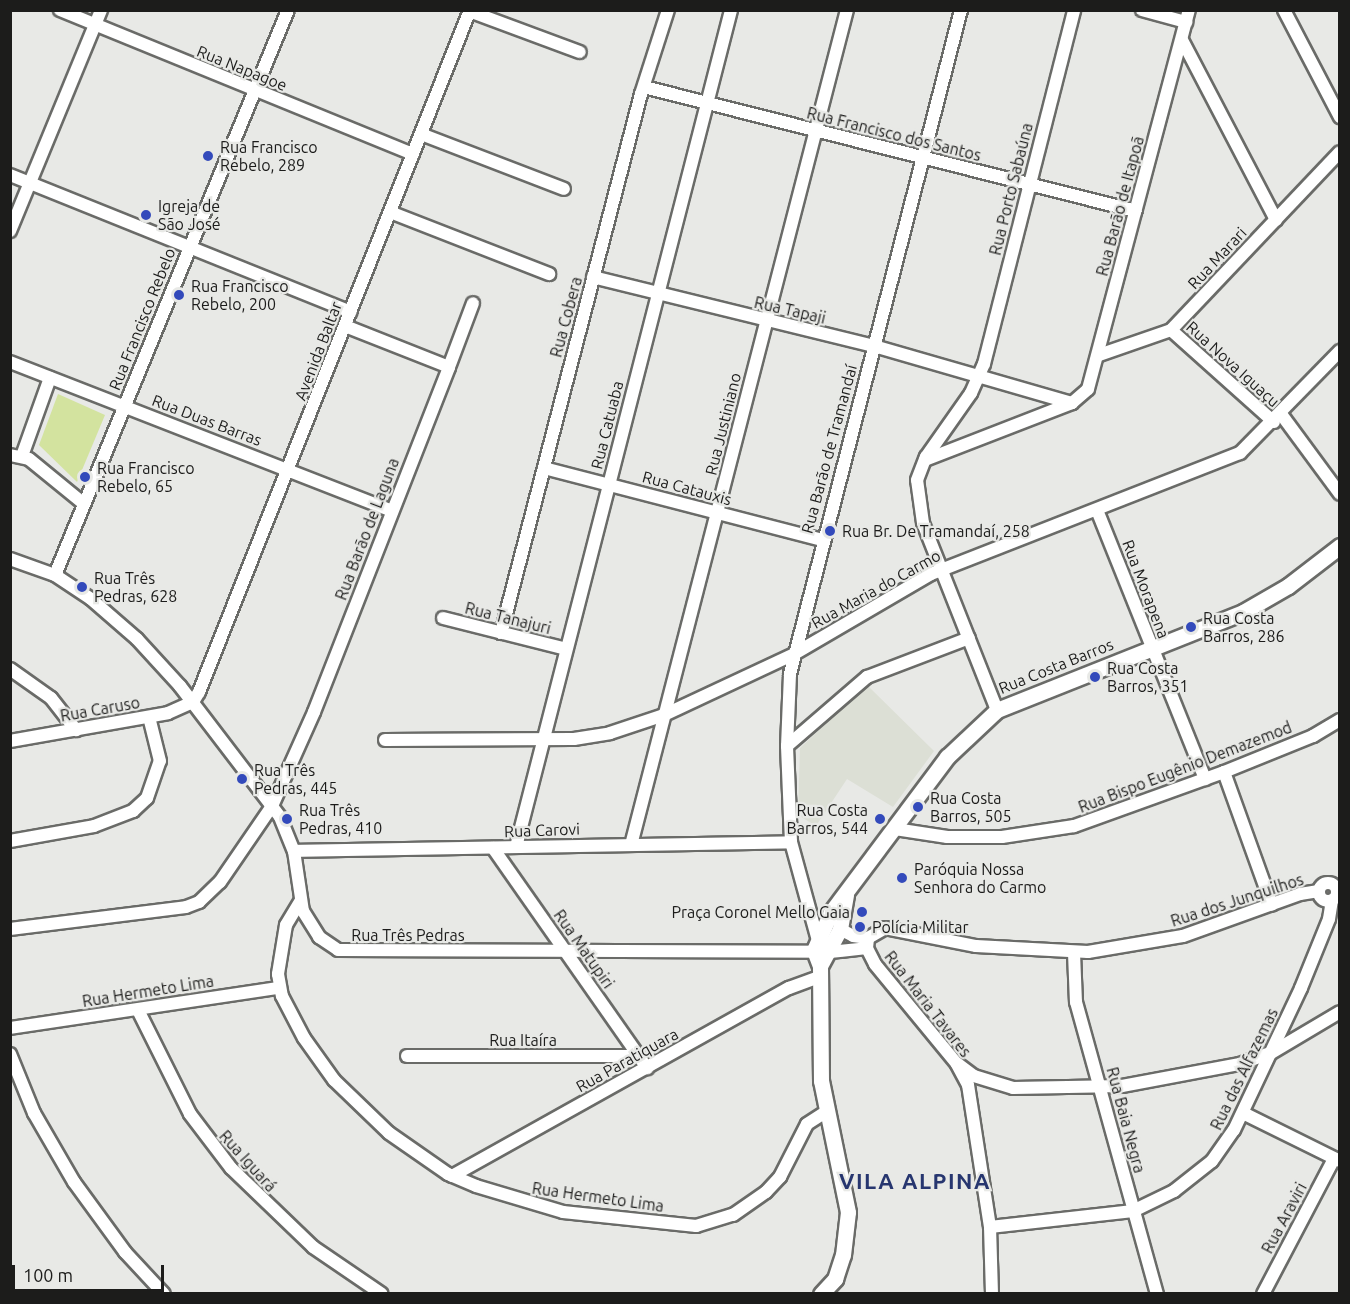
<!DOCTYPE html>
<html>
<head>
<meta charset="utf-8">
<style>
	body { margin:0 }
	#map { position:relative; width:1350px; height:1304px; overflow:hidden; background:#e8e9e6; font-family:Ubuntu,sans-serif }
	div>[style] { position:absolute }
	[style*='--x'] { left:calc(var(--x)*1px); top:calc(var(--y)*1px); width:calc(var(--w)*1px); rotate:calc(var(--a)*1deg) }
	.built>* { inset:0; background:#dcdfd5 }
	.green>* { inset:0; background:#d3e39f }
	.roads { filter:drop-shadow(2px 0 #6a6b68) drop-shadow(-2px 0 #6a6b68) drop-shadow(0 2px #6a6b68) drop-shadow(0 -2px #6a6b68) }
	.minor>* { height:12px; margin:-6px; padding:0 6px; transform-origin:6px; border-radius:6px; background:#fff }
	.minor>.ring { margin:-6px; padding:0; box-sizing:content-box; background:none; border:12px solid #fff; border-radius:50% }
	.major>* { height:15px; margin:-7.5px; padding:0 7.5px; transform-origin:7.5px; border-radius:7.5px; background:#fff }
	.dots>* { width:16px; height:16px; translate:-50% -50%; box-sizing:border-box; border:3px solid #e8e9e6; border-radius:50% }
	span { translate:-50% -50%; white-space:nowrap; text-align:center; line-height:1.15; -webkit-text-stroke:4.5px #e8e9e6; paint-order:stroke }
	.street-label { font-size:16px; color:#1c1c1b }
	.poi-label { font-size:16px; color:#1c1c1b }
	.left { translate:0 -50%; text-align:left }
	.right { translate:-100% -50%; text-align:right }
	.district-label { font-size:22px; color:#27366f; font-weight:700; letter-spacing:1.5px }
	.frame { position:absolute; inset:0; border:12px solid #1c1c1b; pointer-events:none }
	.scale { position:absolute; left:12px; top:1265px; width:152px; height:27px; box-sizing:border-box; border:3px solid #1c1c1b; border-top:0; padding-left:8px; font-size:18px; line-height:21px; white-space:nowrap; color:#1c1c1b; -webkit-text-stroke:4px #e8e9e6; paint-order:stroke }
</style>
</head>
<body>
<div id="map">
	<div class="built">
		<i style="clip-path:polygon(867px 685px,934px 751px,893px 807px,847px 779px,816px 826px,798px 815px,800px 748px)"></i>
	</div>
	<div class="green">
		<i style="clip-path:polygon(58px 394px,105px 415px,77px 482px,39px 445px)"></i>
	</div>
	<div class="roads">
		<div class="minor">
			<i style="--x:60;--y:10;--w:381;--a:22.2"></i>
			<i style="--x:1142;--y:10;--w:46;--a:15.3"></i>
			<i style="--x:1284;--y:10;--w:121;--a:62.4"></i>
			<i style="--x:469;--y:11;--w:118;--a:20.3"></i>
			<i style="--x:1182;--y:40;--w:203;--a:62.4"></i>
			<i style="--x:644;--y:87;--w:507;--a:14.15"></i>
			<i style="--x:421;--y:134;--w:153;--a:21"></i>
			<i style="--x:10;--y:175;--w:367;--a:21.9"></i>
			<i style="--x:390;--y:212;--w:171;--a:21.3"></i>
			<i style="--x:10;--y:231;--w:239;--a:-67.6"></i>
			<i style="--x:593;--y:277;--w:289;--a:13.8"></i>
			<i style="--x:874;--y:346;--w:206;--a:16.1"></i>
			<i style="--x:1171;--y:330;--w:138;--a:41.8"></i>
			<i style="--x:1099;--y:355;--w:76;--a:-19.1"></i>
			<i style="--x:1171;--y:330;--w:245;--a:-46.5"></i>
			<i style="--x:10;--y:362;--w:410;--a:21.3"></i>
			<i style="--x:449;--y:367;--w:68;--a:-69.4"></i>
			<i style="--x:1281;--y:414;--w:99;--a:53.6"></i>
			<i style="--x:10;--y:455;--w:19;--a:12"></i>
			<i style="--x:29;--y:459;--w:71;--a:39.3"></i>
			<i style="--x:22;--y:456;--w:83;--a:-70.3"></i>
			<i style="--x:925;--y:460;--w:158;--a:-21.2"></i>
			<i style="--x:1072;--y:403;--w:21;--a:-41"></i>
			<i style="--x:1088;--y:389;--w:392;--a:-75.1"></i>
			<i style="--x:544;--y:468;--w:287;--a:14.5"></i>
			<i style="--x:1097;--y:510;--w:290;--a:68.1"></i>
			<i style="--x:10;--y:559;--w:48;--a:19.6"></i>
			<i style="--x:55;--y:575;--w:43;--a:33.7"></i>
			<i style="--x:91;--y:599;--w:61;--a:41"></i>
			<i style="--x:137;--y:639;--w:64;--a:47.5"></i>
			<i style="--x:180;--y:686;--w:165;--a:52.6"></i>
			<i style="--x:280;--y:817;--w:37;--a:68"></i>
			<i style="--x:294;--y:851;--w:61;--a:81.5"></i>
			<i style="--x:303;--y:911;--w:31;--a:58"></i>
			<i style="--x:319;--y:937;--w:23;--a:34"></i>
			<i style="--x:338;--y:950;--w:492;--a:0.2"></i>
			<i style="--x:830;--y:952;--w:37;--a:-6"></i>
			<i style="--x:55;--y:575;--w:611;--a:-67.59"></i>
			<i style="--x:443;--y:618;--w:127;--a:14.1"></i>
			<i style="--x:501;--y:633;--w:557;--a:-75.44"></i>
			<i style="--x:641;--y:94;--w:88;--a:-72.2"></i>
			<i style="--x:10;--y:669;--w:50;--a:35.3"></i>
			<i style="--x:51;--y:698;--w:41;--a:52"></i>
			<i style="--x:997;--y:710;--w:201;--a:-111.6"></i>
			<i style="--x:923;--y:523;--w:43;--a:-97.9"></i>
			<i style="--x:917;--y:480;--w:25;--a:-69"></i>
			<i style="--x:926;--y:457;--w:78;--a:-54.9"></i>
			<i style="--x:971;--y:393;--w:32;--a:-66"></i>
			<i style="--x:984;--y:364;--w:365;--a:-75.7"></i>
			<i style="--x:385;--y:740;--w:189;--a:-0.3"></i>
			<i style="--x:574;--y:739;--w:36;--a:-9"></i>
			<i style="--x:610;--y:733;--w:57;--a:-18.4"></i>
			<i style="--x:664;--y:715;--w:144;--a:-25.1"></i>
			<i style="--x:794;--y:654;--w:159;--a:-30.3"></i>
			<i style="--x:931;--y:574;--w:332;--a:-21.4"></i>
			<i style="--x:1240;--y:453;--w:143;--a:-45.6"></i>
			<i style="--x:10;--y:741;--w:160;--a:-10"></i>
			<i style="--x:168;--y:713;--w:27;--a:-24"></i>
			<i style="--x:193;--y:702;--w:12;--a:-59"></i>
			<i style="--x:199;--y:692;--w:734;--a:-68.33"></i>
			<i style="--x:787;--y:746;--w:106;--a:-40.8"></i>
			<i style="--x:867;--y:677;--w:109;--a:-20.9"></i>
			<i style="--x:1224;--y:772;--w:141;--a:70.2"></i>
			<i style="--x:895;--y:829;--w:53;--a:8.7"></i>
			<i style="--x:947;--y:837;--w:55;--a:0"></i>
			<i style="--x:1002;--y:837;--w:73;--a:-8.7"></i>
			<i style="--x:1074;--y:826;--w:159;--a:-19.8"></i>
			<i style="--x:1224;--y:772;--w:96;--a:-22"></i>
			<i style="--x:1313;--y:736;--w:31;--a:-31"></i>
			<i style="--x:10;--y:841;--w:85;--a:-10.1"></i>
			<i style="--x:94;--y:826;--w:42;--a:-21"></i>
			<i style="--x:133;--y:811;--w:19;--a:-43"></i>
			<i style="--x:147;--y:798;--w:39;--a:-71"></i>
			<i style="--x:160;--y:761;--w:45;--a:-104"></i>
			<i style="--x:631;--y:845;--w:862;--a:-75.5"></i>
			<i style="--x:516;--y:847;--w:864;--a:-75.59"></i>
			<i style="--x:493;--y:848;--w:269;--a:55"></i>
			<i style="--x:294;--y:851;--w:497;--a:-1"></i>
			<i class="ring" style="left:1319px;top:883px;width:6px;height:6px"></i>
			<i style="--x:301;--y:900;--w:29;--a:121"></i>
			<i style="--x:286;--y:925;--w:50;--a:99.3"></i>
			<i style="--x:278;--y:974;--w:22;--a:80"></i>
			<i style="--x:282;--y:996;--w:47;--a:62.4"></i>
			<i style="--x:304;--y:1038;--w:52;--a:54.5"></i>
			<i style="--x:334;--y:1080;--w:76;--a:43.9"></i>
			<i style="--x:389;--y:1133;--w:72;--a:34.8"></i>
			<i style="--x:448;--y:1174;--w:30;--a:23"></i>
			<i style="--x:476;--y:1186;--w:91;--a:16.6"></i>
			<i style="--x:563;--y:1212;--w:134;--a:6"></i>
			<i style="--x:696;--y:1226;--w:39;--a:-17"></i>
			<i style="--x:733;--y:1215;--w:40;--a:-34.9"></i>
			<i style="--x:766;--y:1192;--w:21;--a:-47"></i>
			<i style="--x:780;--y:1177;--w:59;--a:-63"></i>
			<i style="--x:807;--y:1124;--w:24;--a:-33"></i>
			<i style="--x:10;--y:929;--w:177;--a:-7.1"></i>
			<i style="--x:186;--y:907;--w:14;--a:-21"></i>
			<i style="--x:199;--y:902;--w:29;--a:-44"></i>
			<i style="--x:220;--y:882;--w:92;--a:-55.6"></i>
			<i style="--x:272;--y:806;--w:103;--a:-65.9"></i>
			<i style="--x:314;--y:712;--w:370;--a:-68.6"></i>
			<i style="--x:449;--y:367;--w:112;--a:-158.5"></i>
			<i style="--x:840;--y:929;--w:15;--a:28"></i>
			<i style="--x:853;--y:936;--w:15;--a:8"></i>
			<i style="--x:817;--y:937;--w:98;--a:-105.3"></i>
			<i style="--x:791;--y:842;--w:96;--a:-92.4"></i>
			<i style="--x:787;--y:746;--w:72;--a:-87.6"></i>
			<i style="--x:790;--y:674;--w:686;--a:-75.56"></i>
			<i style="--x:1074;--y:953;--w:49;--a:87.7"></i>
			<i style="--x:1076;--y:1002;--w:303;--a:74.5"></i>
			<i style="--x:138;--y:1010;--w:116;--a:63.4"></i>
			<i style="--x:190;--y:1114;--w:68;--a:52.8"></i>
			<i style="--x:231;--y:1168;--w:114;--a:43.9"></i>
			<i style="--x:313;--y:1247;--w:83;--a:34.3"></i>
			<i style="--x:10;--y:1028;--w:272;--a:-8.5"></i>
			<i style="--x:10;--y:1054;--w:64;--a:67.9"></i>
			<i style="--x:34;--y:1113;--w:80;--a:59.9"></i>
			<i style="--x:74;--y:1182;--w:87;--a:53.9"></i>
			<i style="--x:125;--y:1252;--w:57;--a:47.1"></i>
			<i style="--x:407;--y:1056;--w:232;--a:0"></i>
			<i style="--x:958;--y:1064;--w:20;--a:37"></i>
			<i style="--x:974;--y:1076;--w:41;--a:17.1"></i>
			<i style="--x:1013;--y:1088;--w:109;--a:-1.1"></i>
			<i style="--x:1122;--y:1086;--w:120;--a:-10.6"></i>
			<i style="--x:1240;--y:1064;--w:33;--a:-20"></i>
			<i style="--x:1271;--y:1053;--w:80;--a:-30.7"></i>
			<i style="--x:1243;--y:1113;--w:108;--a:26.3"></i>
			<i style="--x:452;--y:1176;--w:386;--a:-29.2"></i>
			<i style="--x:789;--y:988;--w:33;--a:-20"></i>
			<i style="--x:990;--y:1227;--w:144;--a:-6.4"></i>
			<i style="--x:1133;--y:1211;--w:46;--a:-26"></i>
			<i style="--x:1174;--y:1191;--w:48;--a:-38.3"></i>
			<i style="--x:1212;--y:1161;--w:38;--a:-55"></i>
			<i style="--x:1234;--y:1130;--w:157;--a:-64.7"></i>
			<i style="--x:1301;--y:988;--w:74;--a:-67.9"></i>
			<i style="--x:1329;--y:919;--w:19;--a:-81"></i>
			<i style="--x:992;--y:1294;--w:67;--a:-91.7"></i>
			<i style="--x:990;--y:1227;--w:144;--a:-98.8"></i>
			<i style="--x:968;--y:1085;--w:24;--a:-118"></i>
			<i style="--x:957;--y:1064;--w:129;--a:-129.4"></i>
			<i style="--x:875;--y:964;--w:18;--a:-117"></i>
			<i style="--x:867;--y:948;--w:10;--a:-84"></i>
			<i style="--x:868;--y:938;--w:20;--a:-30"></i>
			<i style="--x:885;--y:928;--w:93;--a:11.2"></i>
			<i style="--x:976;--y:946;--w:112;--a:3.1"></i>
			<i style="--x:1088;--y:952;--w:96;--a:-9.6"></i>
			<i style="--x:1183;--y:936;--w:124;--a:-19.7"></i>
			<i style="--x:1300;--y:894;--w:19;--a:-9"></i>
			<i style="--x:1263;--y:1294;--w:153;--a:-62.3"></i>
		</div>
		<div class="major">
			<i style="--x:820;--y:966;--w:42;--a:-61.6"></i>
			<i style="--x:840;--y:929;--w:35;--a:-80"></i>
			<i style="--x:821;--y:1294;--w:21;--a:-47"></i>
			<i style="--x:835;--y:1279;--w:25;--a:-72"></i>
			<i style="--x:843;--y:1255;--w:43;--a:-83.4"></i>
			<i style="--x:848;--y:1212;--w:134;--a:-101.6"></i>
			<i style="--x:821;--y:1081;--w:115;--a:-90.5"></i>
			<i style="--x:820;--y:966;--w:17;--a:-111"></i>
			<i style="--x:814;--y:950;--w:42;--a:-65.9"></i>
			<i style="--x:831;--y:912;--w:194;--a:-53.2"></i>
			<i style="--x:947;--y:757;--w:69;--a:-43.2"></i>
			<i style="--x:997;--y:710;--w:265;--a:-21.7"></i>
			<i style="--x:1243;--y:612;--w:52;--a:-30"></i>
			<i style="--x:1288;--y:586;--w:66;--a:-37.6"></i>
		</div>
	</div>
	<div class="dots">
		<i style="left:208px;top:156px;background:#334abb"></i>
		<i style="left:146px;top:215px;background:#334abb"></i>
		<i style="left:179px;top:295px;background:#334abb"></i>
		<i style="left:85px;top:477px;background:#334abb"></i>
		<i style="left:830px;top:531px;background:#334abb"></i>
		<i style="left:82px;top:587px;background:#334abb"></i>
		<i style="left:1191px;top:627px;background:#334abb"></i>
		<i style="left:1095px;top:677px;background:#334abb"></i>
		<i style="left:242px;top:779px;background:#334abb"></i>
		<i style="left:918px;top:807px;background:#334abb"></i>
		<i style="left:287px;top:819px;background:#334abb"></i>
		<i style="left:880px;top:819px;background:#334abb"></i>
		<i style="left:902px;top:878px;background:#334abb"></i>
		<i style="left:862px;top:912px;background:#334abb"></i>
		<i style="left:860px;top:927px;background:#334abb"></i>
	</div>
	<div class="street-label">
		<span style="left:242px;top:68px;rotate:22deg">Rua Napagoe</span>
		<span style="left:894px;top:134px;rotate:14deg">Rua Francisco dos Santos</span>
		<span style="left:1011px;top:189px;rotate:-76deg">Rua Porto Sabaúna</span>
		<span style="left:1120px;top:206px;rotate:-75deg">Rua Barão de Itapoã</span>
		<span style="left:1217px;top:258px;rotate:-47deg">Rua Marari</span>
		<span style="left:790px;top:310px;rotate:13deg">Rua Tapaji</span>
		<span style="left:566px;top:317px;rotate:-75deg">Rua Cobera</span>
		<span style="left:142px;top:319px;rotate:-68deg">Rua Francisco Rebelo</span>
		<span style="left:318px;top:351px;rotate:-69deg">Avenida Baltar</span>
		<span style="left:1233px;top:364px;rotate:42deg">Rua Nova Iguaçu</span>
		<span style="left:207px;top:420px;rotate:21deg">Rua Duas Barras</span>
		<span style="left:723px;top:424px;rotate:-76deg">Rua Justiniano</span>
		<span style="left:607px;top:425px;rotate:-76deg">Rua Catuaba</span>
		<span style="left:829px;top:449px;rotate:-75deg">Rua Barão de Tramandaí</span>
		<span style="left:687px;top:488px;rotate:15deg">Rua Catauxis</span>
		<span style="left:367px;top:529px;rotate:-69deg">Rua Barão de Laguna</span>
		<span style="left:876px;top:589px;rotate:-29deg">Rua Maria do Carmo</span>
		<span style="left:1146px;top:589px;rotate:69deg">Rua Morapena</span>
		<span style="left:508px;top:618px;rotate:14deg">Rua Tanajuri</span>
		<span style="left:1056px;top:666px;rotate:-22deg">Rua Costa Barros</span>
		<span style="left:100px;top:709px;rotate:-10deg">Rua Caruso</span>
		<span style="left:1185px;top:767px;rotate:-21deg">Rua Bispo Eugênio Demazemod</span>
		<span style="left:542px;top:830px;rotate:-2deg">Rua Carovi</span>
		<span style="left:1237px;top:900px;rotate:-18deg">Rua dos Junquilhos</span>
		<span style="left:408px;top:935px">Rua Três Pedras</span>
		<span style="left:584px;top:949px;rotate:55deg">Rua Matupiri</span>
		<span style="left:148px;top:991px;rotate:-9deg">Rua Hermeto Lima</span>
		<span style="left:928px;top:1004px;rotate:52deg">Rua Maria Tavares</span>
		<span style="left:523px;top:1040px">Rua Itaíra</span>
		<span style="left:627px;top:1060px;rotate:-29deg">Rua Paratiquara</span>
		<span style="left:1244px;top:1069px;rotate:-64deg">Rua das Alfazemas</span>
		<span style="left:1126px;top:1120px;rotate:75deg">Rua Baia Negra</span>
		<span style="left:248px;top:1161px;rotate:48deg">Rua Iguará</span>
		<span style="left:598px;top:1197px;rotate:8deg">Rua Hermeto Lima</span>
		<span style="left:1284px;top:1218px;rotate:-62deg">Rua Araviri</span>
	</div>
	<div class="poi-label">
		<span class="left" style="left:220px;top:156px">Rua Francisco<br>Rebelo, 289</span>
		<span class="left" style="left:158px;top:215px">Igreja de<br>São José</span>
		<span class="left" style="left:191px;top:295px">Rua Francisco<br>Rebelo, 200</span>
		<span class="left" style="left:97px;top:477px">Rua Francisco<br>Rebelo, 65</span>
		<span class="left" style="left:842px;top:531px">Rua Br. De Tramandaí, 258</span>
		<span class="left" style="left:94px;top:587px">Rua Três<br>Pedras, 628</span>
		<span class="left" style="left:1203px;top:627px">Rua Costa<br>Barros, 286</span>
		<span class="left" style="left:1107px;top:677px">Rua Costa<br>Barros, 351</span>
		<span class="left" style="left:254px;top:779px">Rua Três<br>Pedras, 445</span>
		<span class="left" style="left:930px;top:807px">Rua Costa<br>Barros, 505</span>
		<span class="left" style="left:299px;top:819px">Rua Três<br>Pedras, 410</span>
		<span class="right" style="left:868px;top:819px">Rua Costa<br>Barros, 544</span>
		<span class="left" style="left:914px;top:878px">Paróquia Nossa<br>Senhora do Carmo</span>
		<span class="right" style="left:850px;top:912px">Praça Coronel Mello Gaia</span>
		<span class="left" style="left:872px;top:927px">Polícia Militar</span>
	</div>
	<div class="district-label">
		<span style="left:915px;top:1181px">VILA ALPINA</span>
	</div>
	<div class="frame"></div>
	<div class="scale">100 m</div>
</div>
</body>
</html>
